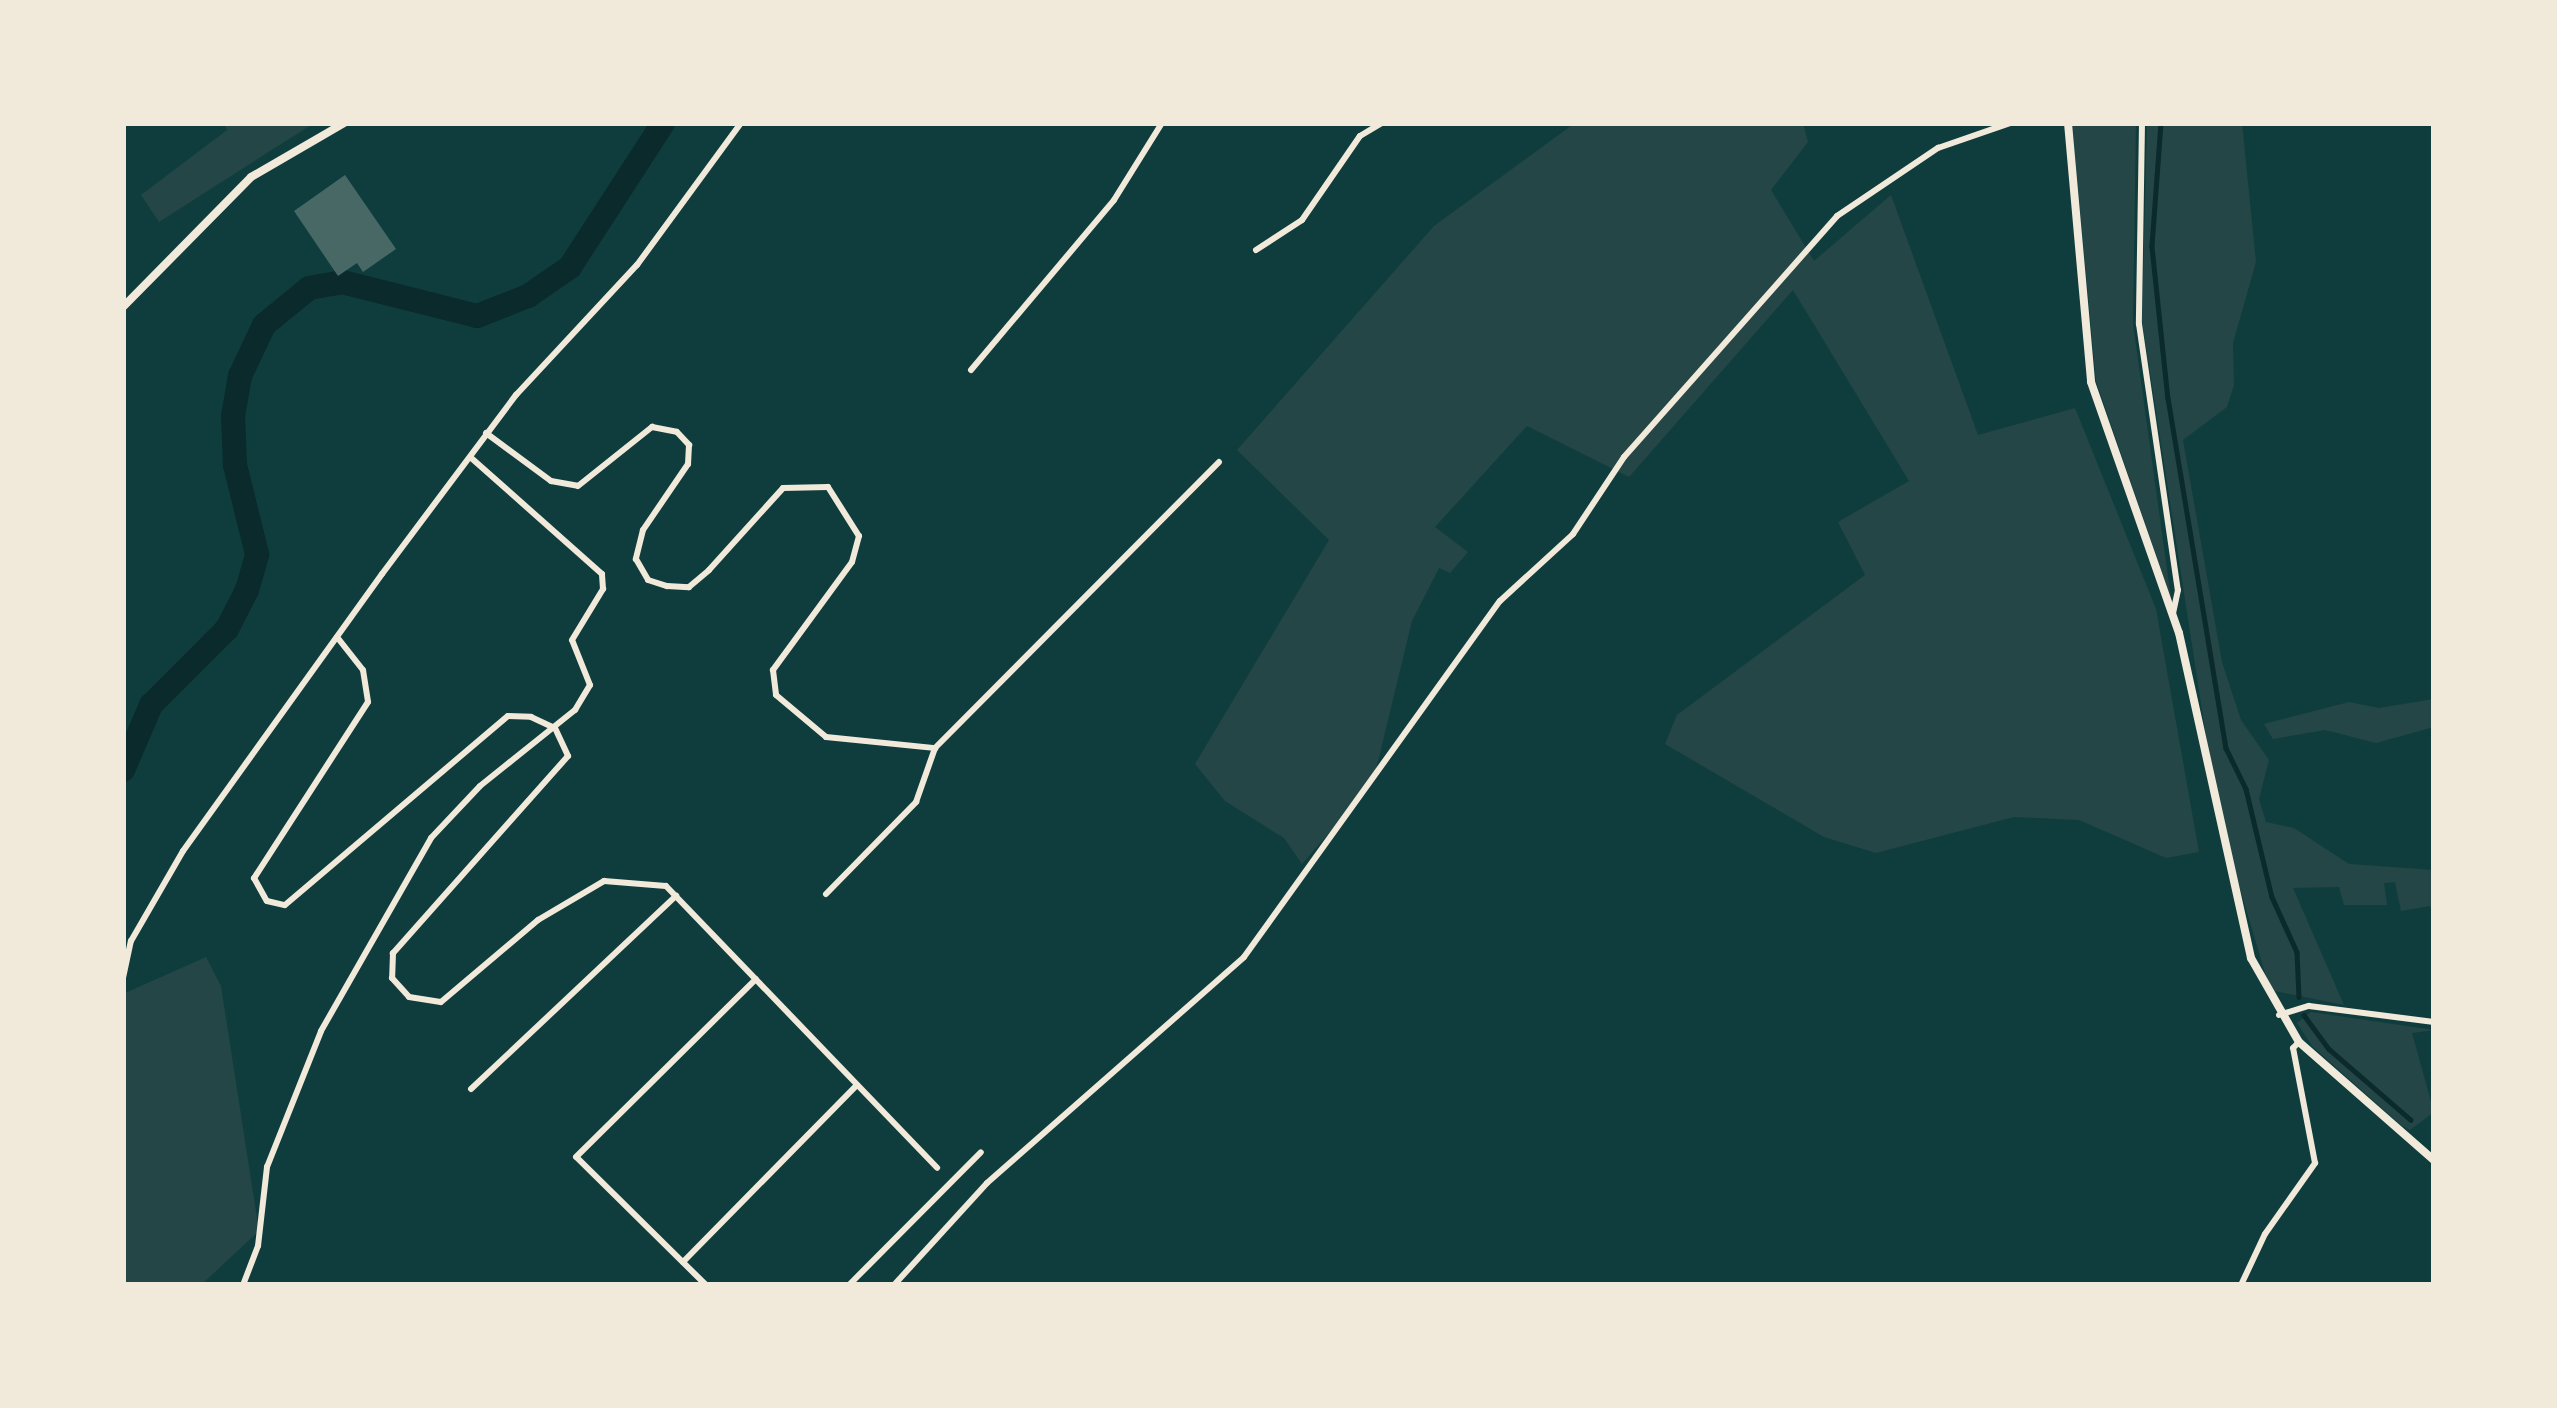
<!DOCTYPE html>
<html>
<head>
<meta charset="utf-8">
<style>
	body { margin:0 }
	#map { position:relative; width:2557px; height:1408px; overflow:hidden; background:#0f3d3e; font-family:"Playfair Display",serif }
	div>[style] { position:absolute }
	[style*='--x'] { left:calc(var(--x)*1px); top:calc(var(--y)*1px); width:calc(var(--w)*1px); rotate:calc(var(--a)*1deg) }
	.green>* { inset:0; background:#244646 }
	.stream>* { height:4.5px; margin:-2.25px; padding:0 2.25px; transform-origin:2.25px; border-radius:2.25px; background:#0a2a2b }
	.river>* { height:24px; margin:-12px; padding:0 12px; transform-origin:12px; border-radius:12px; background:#0a2a2b }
	.building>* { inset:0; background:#486865 }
	.minor>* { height:6px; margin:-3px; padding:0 3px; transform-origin:3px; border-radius:3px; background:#f1e9da }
	.tertiary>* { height:8px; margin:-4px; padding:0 4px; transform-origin:4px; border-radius:4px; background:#f1e9da }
	.secondary>* { height:8px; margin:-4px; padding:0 4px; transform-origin:4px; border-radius:4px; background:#f1e9da }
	span { translate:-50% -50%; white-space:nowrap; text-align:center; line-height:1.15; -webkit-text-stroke:12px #f1e9da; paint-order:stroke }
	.frame { position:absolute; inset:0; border:126px solid #f1e9da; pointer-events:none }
</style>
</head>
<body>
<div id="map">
	<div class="green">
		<i style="clip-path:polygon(224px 123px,314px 123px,159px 222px,141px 195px,227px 130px)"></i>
		<i style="clip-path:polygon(1575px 123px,1803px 123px,1808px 142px,1771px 190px,1814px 261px,1891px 195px,1978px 435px,2075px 408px,2156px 609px,2199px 852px,2166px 858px,2079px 820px,2014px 817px,1876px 853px,1824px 837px,1665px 744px,1677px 715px,1865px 575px,1838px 522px,1909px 481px,1793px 290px,1629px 477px,1527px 426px,1435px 527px,1468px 552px,1450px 573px,1439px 568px,1412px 621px,1373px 782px,1302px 864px,1284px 838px,1225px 801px,1195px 764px,1329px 540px,1237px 450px,1434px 226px)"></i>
		<i style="clip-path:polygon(2072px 123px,2136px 123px,2133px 324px,2171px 598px,2096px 381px)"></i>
		<i style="clip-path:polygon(2147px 123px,2242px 123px,2256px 262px,2233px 343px,2234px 385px,2227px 407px,2183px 440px,2222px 662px,2241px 720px,2269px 760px,2259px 799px,2266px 822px,2294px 828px,2349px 864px,2434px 870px,2432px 912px,2430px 906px,2401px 911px,2395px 882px,2384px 883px,2387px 905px,2344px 905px,2339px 887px,2293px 888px,2344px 1005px,2270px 990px,2218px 814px,2142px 320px)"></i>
		<i style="clip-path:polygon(2434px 699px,2434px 727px,2376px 743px,2325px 730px,2273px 739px,2264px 724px,2349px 702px,2379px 708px)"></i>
		<i style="clip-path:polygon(206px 957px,221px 986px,259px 1231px,201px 1285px,123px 1285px,123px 994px)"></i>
		<i style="clip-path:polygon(2311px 1012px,2434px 1030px,2412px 1033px,2434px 1112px,2410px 1130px,2402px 1126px,2312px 1046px,2297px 1023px)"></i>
	</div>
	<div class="stream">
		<i style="--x:2161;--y:123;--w:124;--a:94.2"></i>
		<i style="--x:2152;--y:247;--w:152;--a:84"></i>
		<i style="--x:2168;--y:398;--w:355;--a:80.6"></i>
		<i style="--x:2226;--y:748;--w:46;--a:64"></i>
		<i style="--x:2246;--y:789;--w:111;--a:76.5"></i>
		<i style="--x:2272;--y:897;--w:60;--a:65.6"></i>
		<i style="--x:2297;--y:952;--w:45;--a:87.5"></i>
		<i style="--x:2304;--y:1015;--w:42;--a:53.7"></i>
		<i style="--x:2329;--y:1049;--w:108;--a:40.9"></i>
	</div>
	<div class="river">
		<i style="--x:123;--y:770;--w:71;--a:-66.7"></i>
		<i style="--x:151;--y:705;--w:107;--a:-45"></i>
		<i style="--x:227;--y:629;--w:44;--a:-62.9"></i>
		<i style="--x:247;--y:590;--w:37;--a:-74"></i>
		<i style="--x:257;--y:554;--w:92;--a:-103.9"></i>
		<i style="--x:235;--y:465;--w:49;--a:-92.3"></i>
		<i style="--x:233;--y:416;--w:41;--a:-80.1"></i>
		<i style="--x:240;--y:376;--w:56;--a:-64.8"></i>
		<i style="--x:264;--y:325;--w:58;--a:-39.4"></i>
		<i style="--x:309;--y:288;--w:34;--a:-10"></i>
		<i style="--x:342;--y:282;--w:139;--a:14.1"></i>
		<i style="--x:477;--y:316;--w:55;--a:-21.4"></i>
		<i style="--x:528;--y:296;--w:51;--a:-34.6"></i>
		<i style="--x:570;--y:267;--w:171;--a:-57.1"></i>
	</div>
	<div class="building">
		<i style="clip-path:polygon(345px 175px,396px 249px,363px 272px,357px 263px,338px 276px,294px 211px)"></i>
	</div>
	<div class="minor">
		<i style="--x:2142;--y:123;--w:201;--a:90.9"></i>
		<i style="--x:2139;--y:324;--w:269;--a:81.7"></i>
		<i style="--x:2178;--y:590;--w:24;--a:102"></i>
		<i style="--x:1256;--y:250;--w:55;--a:-33.1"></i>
		<i style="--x:1302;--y:220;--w:102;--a:-55.4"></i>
		<i style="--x:1360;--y:136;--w:26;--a:-31"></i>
		<i style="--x:971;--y:370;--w:222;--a:-49.9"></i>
		<i style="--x:1114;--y:200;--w:91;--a:-58.1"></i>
		<i style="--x:486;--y:433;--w:81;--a:36.4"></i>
		<i style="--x:551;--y:481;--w:27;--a:10"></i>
		<i style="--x:578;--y:486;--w:95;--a:-38.6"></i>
		<i style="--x:652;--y:427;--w:25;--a:11"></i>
		<i style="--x:677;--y:432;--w:18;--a:47"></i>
		<i style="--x:689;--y:445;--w:19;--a:93"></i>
		<i style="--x:688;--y:464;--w:80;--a:124.3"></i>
		<i style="--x:643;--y:530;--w:30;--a:104"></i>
		<i style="--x:636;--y:559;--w:24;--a:60"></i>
		<i style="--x:648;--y:580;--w:20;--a:18"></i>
		<i style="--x:667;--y:586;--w:22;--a:3"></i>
		<i style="--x:689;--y:587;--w:26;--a:-40"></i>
		<i style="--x:709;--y:570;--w:110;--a:-47.9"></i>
		<i style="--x:783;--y:488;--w:45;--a:-1.3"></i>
		<i style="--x:828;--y:487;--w:58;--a:57.7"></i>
		<i style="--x:859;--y:536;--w:27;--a:105"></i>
		<i style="--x:852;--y:562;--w:134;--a:126.2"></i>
		<i style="--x:773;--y:670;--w:25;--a:83"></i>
		<i style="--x:776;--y:695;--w:65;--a:40"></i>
		<i style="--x:826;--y:737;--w:110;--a:5.8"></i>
		<i style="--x:337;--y:637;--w:42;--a:51.8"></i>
		<i style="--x:363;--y:670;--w:32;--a:81"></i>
		<i style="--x:368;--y:702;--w:210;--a:122.9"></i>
		<i style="--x:254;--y:878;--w:26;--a:61"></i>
		<i style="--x:267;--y:901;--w:18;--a:13"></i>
		<i style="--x:285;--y:905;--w:292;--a:-40.3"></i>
		<i style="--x:508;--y:716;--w:23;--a:2"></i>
		<i style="--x:531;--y:717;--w:26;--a:25"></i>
		<i style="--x:555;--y:728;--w:31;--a:65"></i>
		<i style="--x:568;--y:756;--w:264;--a:131.6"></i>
		<i style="--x:393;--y:953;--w:25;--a:92"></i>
		<i style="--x:392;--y:978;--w:25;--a:48"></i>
		<i style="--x:409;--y:997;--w:32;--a:9"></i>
		<i style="--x:441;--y:1002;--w:127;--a:-40.2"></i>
		<i style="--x:538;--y:920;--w:77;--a:-30.6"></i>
		<i style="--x:604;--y:881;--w:62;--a:4.6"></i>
		<i style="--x:666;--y:886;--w:391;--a:46.1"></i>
		<i style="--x:826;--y:894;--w:129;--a:-45.6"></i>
		<i style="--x:916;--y:802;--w:57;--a:-70.6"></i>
		<i style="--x:935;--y:748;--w:403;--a:-45.2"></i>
		<i style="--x:123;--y:978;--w:38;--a:-78"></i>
		<i style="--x:131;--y:941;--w:104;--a:-60"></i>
		<i style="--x:183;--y:851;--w:341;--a:-54.3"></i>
		<i style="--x:382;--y:574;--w:224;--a:-53.2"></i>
		<i style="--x:516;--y:395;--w:178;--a:-47.1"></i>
		<i style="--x:637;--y:265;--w:176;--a:-53.8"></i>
		<i style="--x:2279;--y:1015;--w:31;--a:-17"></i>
		<i style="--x:2309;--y:1006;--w:126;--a:7.3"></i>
		<i style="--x:471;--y:1089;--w:282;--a:-43.3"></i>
		<i style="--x:683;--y:1262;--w:248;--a:-45.5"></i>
		<i style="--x:243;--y:1285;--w:42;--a:-69"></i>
		<i style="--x:258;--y:1246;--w:80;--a:-83.5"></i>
		<i style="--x:267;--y:1167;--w:146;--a:-68.3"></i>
		<i style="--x:321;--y:1031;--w:222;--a:-60.3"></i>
		<i style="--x:431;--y:838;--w:71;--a:-46.7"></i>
		<i style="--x:480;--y:786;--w:122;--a:-38.7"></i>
		<i style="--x:575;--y:710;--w:29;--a:-59"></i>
		<i style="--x:590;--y:685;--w:48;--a:-111.8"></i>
		<i style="--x:572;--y:640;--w:60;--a:-58.7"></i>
		<i style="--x:603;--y:589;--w:15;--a:-94"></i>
		<i style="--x:602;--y:574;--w:176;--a:-138.4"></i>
		<i style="--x:706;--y:1285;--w:182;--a:-135.4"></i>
		<i style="--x:576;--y:1157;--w:253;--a:-44.7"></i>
		<i style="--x:849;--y:1285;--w:187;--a:-45.2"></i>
		<i style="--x:894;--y:1285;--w:138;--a:-47.6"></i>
		<i style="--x:987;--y:1183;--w:342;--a:-41.3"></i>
		<i style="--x:1244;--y:957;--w:438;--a:-54.3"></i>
		<i style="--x:1500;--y:601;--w:99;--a:-42.5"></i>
		<i style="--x:1573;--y:534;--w:92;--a:-56.5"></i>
		<i style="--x:1624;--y:457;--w:322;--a:-48.5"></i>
		<i style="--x:1837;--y:216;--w:122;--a:-34"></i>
		<i style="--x:1938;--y:148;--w:76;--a:-19.1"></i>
		<i style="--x:2241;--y:1285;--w:56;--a:-64.8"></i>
		<i style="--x:2265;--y:1234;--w:87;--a:-54.8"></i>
		<i style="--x:2315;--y:1163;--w:117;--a:-100.8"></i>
		<i style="--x:2293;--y:1048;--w:8;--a:-45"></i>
	</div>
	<div class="tertiary">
		<i style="--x:2068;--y:123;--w:260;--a:84.9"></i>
		<i style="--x:2091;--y:382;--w:266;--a:70.7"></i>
		<i style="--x:2179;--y:633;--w:333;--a:77.5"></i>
		<i style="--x:2251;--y:958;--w:97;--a:60.3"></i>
		<i style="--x:2299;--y:1042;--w:179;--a:41.2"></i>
	</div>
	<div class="secondary">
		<i style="--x:123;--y:307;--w:182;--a:-45.4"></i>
		<i style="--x:251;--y:177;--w:108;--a:-30.1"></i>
	</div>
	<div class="frame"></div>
</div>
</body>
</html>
